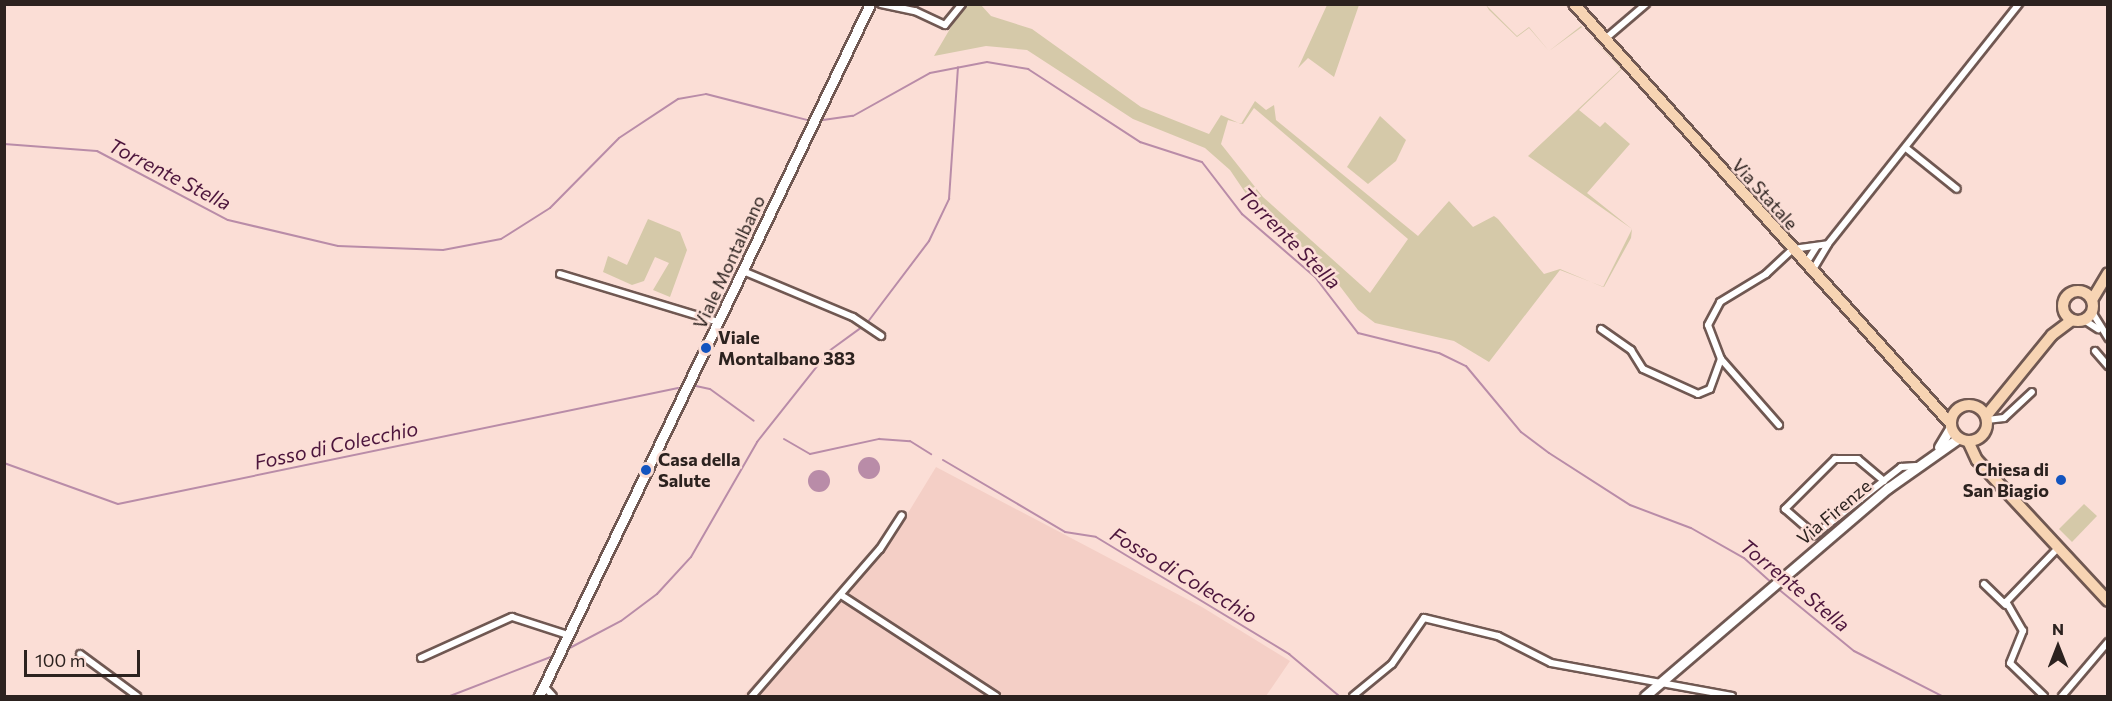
<!DOCTYPE html>
<html>
<head>
<meta charset="utf-8">
<style>
	body { margin:0 }
	#map { position:relative; width:2112px; height:701px; overflow:hidden; background:#fbded6; font-family:Commissioner,sans-serif }
	div>[style] { position:absolute }
	[style*='--x'] { left:calc(var(--x)*1px); top:calc(var(--y)*1px); width:calc(var(--w)*1px); rotate:calc(var(--a)*1deg) }
	.built>* { inset:0; background:#f4cfc6 }
	.green>* { inset:0; background:#d5c9a9 }
	.water>* { inset:0; background:#b98ca8 }
	.round { border-radius:50% }
	.stream>* { height:2px; margin:-1px; padding:0 1px; transform-origin:1px; border-radius:1px; background:#b98ca8 }
	.roads { filter:drop-shadow(2px 0 #705852) drop-shadow(-2px 0 #705852) drop-shadow(0 2px #705852) drop-shadow(0 -2px #705852) }
	.street>* { height:6px; margin:-3px; padding:0 3px; transform-origin:3px; border-radius:3px; background:#fff }
	.secondary>* { height:9px; margin:-4.5px; padding:0 4.5px; transform-origin:4.5px; border-radius:4.5px; background:#fff }
	.primary>* { height:10px; margin:-5px; padding:0 5px; transform-origin:5px; border-radius:5px; background:#f7d4b3 }
	.primary>.ring { margin:-5px; padding:0; box-sizing:content-box; background:none; border:10px solid #f7d4b3; border-radius:50% }
	.dots>* { width:16px; height:16px; translate:-50% -50%; box-sizing:border-box; border:3px solid #fbded6; border-radius:50% }
	span { translate:-50% -50%; white-space:nowrap; text-align:center; line-height:1.15; -webkit-text-stroke:5px #fbded6; paint-order:stroke }
	.street-label { font-size:18px; color:#2c221f }
	.poi-label { font-size:18px; color:#2c221f; font-weight:700 }
	.left { translate:0 -50%; text-align:left }
	.right { translate:-100% -50%; text-align:right }
	.water-label { font-size:20px; color:#4c153c; font-style:italic }
	.frame { position:absolute; inset:0; border:6px solid #2c221f; pointer-events:none }
	.north { position:absolute; left:2028px; top:617px; width:60px; height:60px; -webkit-text-stroke:4px #fbded6; paint-order:stroke; rotate:0deg; font-size:16px; font-weight:700; line-height:24px; text-align:center; color:#2c221f }
	.north::after { content:''; display:block; margin:auto; width:21px; height:27px; background:#2c221f; clip-path:polygon(50% 0,100% 100%,50% 72%,0 100%) }
	.scale { position:absolute; left:24px; top:650px; width:116px; height:27px; box-sizing:border-box; border:3px solid #2c221f; border-top:0; padding-left:8px; font-size:18px; line-height:21px; white-space:nowrap; color:#2c221f; -webkit-text-stroke:4px #fbded6; paint-order:stroke }
</style>
</head>
<body>
<div id="map">
	<div class="built">
		<i style="clip-path:polygon(936px 467px,1202px 607px,1290px 661px,1266px 696px,743px 696px,835px 594px,851px 591px,894px 536px)"></i>
	</div>
	<div class="green">
		<i style="clip-path:polygon(evenodd,964px 5px,981px 5px,991px 16px,1032px 29px,1141px 107px,1209px 134px,1221px 115px,1241px 124px,1255px 101px,1266px 110px,1274px 105px,1276px 120px,1418px 236px,1449px 201px,1473px 227px,1494px 216px,1498px 219px,1544px 274px,1560px 269px,1603px 287px,1632px 229px,1528px 156px,1621px 69px,1582px 27px,1549px 51px,1529px 28px,1517px 37px,1489px 10px,1486px 5px,1517px 36px,1529px 27px,1549px 51px,1581px 26px,1622px 69px,1579px 110px,1600px 127px,1605px 122px,1630px 144px,1587px 193px,1632px 229px,1631px 238px,1604px 287px,1560px 270px,1489px 362px,1454px 341px,1375px 323px,1358px 310px,1323px 264px,1257px 210px,1230px 170px,1205px 148px,1133px 119px,1027px 50px,986px 46px,934px 56px,964px 5px,1254px 108px,1408px 239px,1370px 293px,1263px 197px,1221px 144px,1228px 120px,1243px 124px,1254px 108px)"></i>
		<i style="clip-path:polygon(1327px 5px,1359px 5px,1334px 77px,1308px 58px,1298px 68px)"></i>
		<i style="clip-path:polygon(1380px 116px,1406px 140px,1396px 161px,1368px 184px,1347px 167px)"></i>
		<i style="clip-path:polygon(648px 219px,680px 232px,687px 250px,670px 297px,653px 290px,669px 263px,655px 257px,644px 281px,632px 285px,603px 272px,608px 256px,627px 265px)"></i>
		<i style="clip-path:polygon(2084px 504px,2097px 516px,2072px 542px,2059px 529px)"></i>
	</div>
	<div class="water">
		<i class="round" style="left:858px;top:457px;width:22px;height:22px"></i>
		<i class="round" style="left:808px;top:470px;width:22px;height:22px"></i>
	</div>
	<div class="stream">
		<i style="--x:816;--y:121;--w:37;--a:-8"></i>
		<i style="--x:853;--y:116;--w:88;--a:-29.2"></i>
		<i style="--x:930;--y:73;--w:58;--a:-10.9"></i>
		<i style="--x:987;--y:62;--w:42;--a:9.7"></i>
		<i style="--x:1028;--y:69;--w:134;--a:33.1"></i>
		<i style="--x:1140;--y:142;--w:65;--a:17.9"></i>
		<i style="--x:1202;--y:162;--w:66;--a:52.4"></i>
		<i style="--x:1242;--y:214;--w:96;--a:40.8"></i>
		<i style="--x:1315;--y:277;--w:71;--a:52.5"></i>
		<i style="--x:1358;--y:333;--w:83;--a:13.9"></i>
		<i style="--x:1439;--y:353;--w:30;--a:26"></i>
		<i style="--x:1466;--y:366;--w:86;--a:50.2"></i>
		<i style="--x:1521;--y:432;--w:35;--a:37"></i>
		<i style="--x:1549;--y:453;--w:96;--a:32.7"></i>
		<i style="--x:1630;--y:505;--w:65;--a:20.7"></i>
		<i style="--x:1691;--y:528;--w:61;--a:29.5"></i>
		<i style="--x:1744;--y:558;--w:39;--a:42"></i>
		<i style="--x:4;--y:144;--w:93;--a:4.3"></i>
		<i style="--x:97;--y:151;--w:148;--a:27.8"></i>
		<i style="--x:228;--y:220;--w:113;--a:13.3"></i>
		<i style="--x:338;--y:246;--w:105;--a:2.2"></i>
		<i style="--x:443;--y:250;--w:59;--a:-10.7"></i>
		<i style="--x:501;--y:239;--w:58;--a:-32.3"></i>
		<i style="--x:550;--y:208;--w:98;--a:-45.4"></i>
		<i style="--x:619;--y:138;--w:71;--a:-33.5"></i>
		<i style="--x:678;--y:99;--w:28;--a:-10"></i>
		<i style="--x:706;--y:94;--w:108;--a:14.4"></i>
		<i style="--x:867;--y:323;--w:103;--a:-52.9"></i>
		<i style="--x:929;--y:241;--w:47;--a:-64.5"></i>
		<i style="--x:949;--y:199;--w:132;--a:-86.1"></i>
		<i style="--x:696;--y:386;--w:14;--a:12"></i>
		<i style="--x:710;--y:389;--w:54;--a:36"></i>
		<i style="--x:784;--y:439;--w:30;--a:30"></i>
		<i style="--x:810;--y:454;--w:71;--a:-12.3"></i>
		<i style="--x:879;--y:439;--w:31;--a:4"></i>
		<i style="--x:910;--y:441;--w:25;--a:32"></i>
		<i style="--x:943;--y:460;--w:142;--a:30.5"></i>
		<i style="--x:1065;--y:532;--w:31;--a:9"></i>
		<i style="--x:1096;--y:537;--w:226;--a:31.2"></i>
		<i style="--x:1289;--y:654;--w:65;--a:40"></i>
		<i style="--x:4;--y:463;--w:121;--a:19.8"></i>
		<i style="--x:118;--y:504;--w:572;--a:-11.7"></i>
		<i style="--x:1777;--y:588;--w:99;--a:39.3"></i>
		<i style="--x:1854;--y:651;--w:99;--a:27.1"></i>
		<i style="--x:564;--y:651;--w:64;--a:-27.8"></i>
		<i style="--x:621;--y:621;--w:45;--a:-36.9"></i>
		<i style="--x:657;--y:594;--w:50;--a:-47.4"></i>
		<i style="--x:691;--y:557;--w:133;--a:-60.1"></i>
		<i style="--x:757;--y:442;--w:116;--a:-51.6"></i>
		<i style="--x:829;--y:351;--w:41;--a:-36"></i>
		<i style="--x:450;--y:696;--w:110;--a:-21.2"></i>
	</div>
	<div class="roads">
		<div class="street">
			<i style="--x:881;--y:4;--w:35;--a:12"></i>
			<i style="--x:915;--y:11;--w:33;--a:25"></i>
			<i style="--x:945;--y:25;--w:27;--a:-51"></i>
			<i style="--x:1605;--y:39;--w:54;--a:-40.5"></i>
			<i style="--x:1906;--y:148;--w:65;--a:38.8"></i>
			<i style="--x:1806;--y:263;--w:20;--a:-57"></i>
			<i style="--x:743;--y:271;--w:119;--a:22.7"></i>
			<i style="--x:853;--y:317;--w:34;--a:34"></i>
			<i style="--x:1812;--y:271;--w:31;--a:-59"></i>
			<i style="--x:1828;--y:244;--w:307;--a:-51.5"></i>
			<i style="--x:560;--y:274;--w:165;--a:16.9"></i>
			<i style="--x:2092;--y:312;--w:31;--a:58"></i>
			<i style="--x:2084;--y:320;--w:17;--a:33"></i>
			<i style="--x:1601;--y:329;--w:37;--a:35"></i>
			<i style="--x:1631;--y:350;--w:22;--a:58"></i>
			<i style="--x:1643;--y:369;--w:60;--a:24.4"></i>
			<i style="--x:1698;--y:394;--w:13;--a:-23"></i>
			<i style="--x:1710;--y:389;--w:32;--a:-70"></i>
			<i style="--x:2095;--y:351;--w:20;--a:49"></i>
			<i style="--x:1987;--y:420;--w:17;--a:-7"></i>
			<i style="--x:2004;--y:418;--w:38;--a:-43"></i>
			<i style="--x:1779;--y:425;--w:88;--a:-131.3"></i>
			<i style="--x:1721;--y:359;--w:36;--a:-111"></i>
			<i style="--x:1708;--y:325;--w:26;--a:-62"></i>
			<i style="--x:1720;--y:302;--w:54;--a:-31.3"></i>
			<i style="--x:1766;--y:274;--w:37;--a:-43"></i>
			<i style="--x:1793;--y:249;--w:35;--a:-8"></i>
			<i style="--x:1884;--y:481;--w:34;--a:-140"></i>
			<i style="--x:1858;--y:459;--w:23;--a:180"></i>
			<i style="--x:1835;--y:459;--w:71;--a:135"></i>
			<i style="--x:1785;--y:509;--w:40;--a:41"></i>
			<i style="--x:1815;--y:535;--w:110;--a:-38.3"></i>
			<i style="--x:1901;--y:467;--w:15;--a:-4"></i>
			<i style="--x:1984;--y:584;--w:30;--a:44"></i>
			<i style="--x:841;--y:595;--w:185;--a:33.1"></i>
			<i style="--x:80;--y:654;--w:71;--a:36.4"></i>
			<i style="--x:421;--y:658;--w:100;--a:-24.3"></i>
			<i style="--x:512;--y:617;--w:59;--a:17.8"></i>
			<i style="--x:544;--y:686;--w:13;--a:48"></i>
			<i style="--x:752;--y:696;--w:195;--a:-49"></i>
			<i style="--x:880;--y:549;--w:40;--a:-57.1"></i>
			<i style="--x:1353;--y:696;--w:50;--a:-39.4"></i>
			<i style="--x:1392;--y:664;--w:56;--a:-55.2"></i>
			<i style="--x:1424;--y:618;--w:76;--a:13.7"></i>
			<i style="--x:1498;--y:636;--w:59;--a:27"></i>
			<i style="--x:1551;--y:663;--w:184;--a:10.3"></i>
			<i style="--x:2044;--y:696;--w:47;--a:-135.9"></i>
			<i style="--x:2010;--y:663;--w:35;--a:-68"></i>
			<i style="--x:2023;--y:631;--w:34;--a:-120"></i>
			<i style="--x:2006;--y:602;--w:76;--a:-46.1"></i>
			<i style="--x:2062;--y:696;--w:71;--a:-49.6"></i>
		</div>
		<div class="secondary">
			<i style="--x:1939;--y:447;--w:23;--a:-59"></i>
			<i style="--x:539;--y:696;--w:767;--a:-64.44"></i>
			<i style="--x:1645;--y:696;--w:320;--a:-40.6"></i>
			<i style="--x:1888;--y:488;--w:87;--a:-35.2"></i>
		</div>
		<div class="primary">
			<i style="--x:1574;--y:4;--w:564;--a:48.09"></i>
			<i class="ring" style="left:2063px;top:291px;width:20px;height:20px"></i>
			<i style="--x:2092;--y:300;--w:31;--a:-59"></i>
			<i class="ring" style="left:1951px;top:405px;width:26px;height:26px"></i>
			<i style="--x:1986;--y:416;--w:104;--a:-50.8"></i>
			<i style="--x:2052;--y:335;--w:25;--a:-37"></i>
			<i style="--x:1968;--y:441;--w:21;--a:65"></i>
			<i style="--x:1977;--y:460;--w:192;--a:47.1"></i>
		</div>
	</div>
	<div class="dots">
		<i style="left:706px;top:348px;background:#1354bf"></i>
		<i style="left:646px;top:470px;background:#1354bf"></i>
		<i style="left:2061px;top:480px;background:#1354bf"></i>
	</div>
	<div class="street-label">
		<span style="left:1765px;top:194px;rotate:48deg">Via Statale</span>
		<span style="left:729px;top:262px;rotate:-65deg">Viale Montalbano</span>
		<span style="left:1834px;top:512px;rotate:-40deg">Via Firenze</span>
	</div>
	<div class="poi-label">
		<span class="left" style="left:718px;top:348px">Viale<br>Montalbano 383</span>
		<span class="left" style="left:658px;top:470px">Casa della<br>Salute</span>
		<span class="right" style="left:2049px;top:480px">Chiesa di<br>San Biagio</span>
	</div>
	<div class="water-label">
		<span style="left:170px;top:174px;rotate:27deg">Torrente Stella</span>
		<span style="left:1290px;top:238px;rotate:45deg">Torrente Stella</span>
		<span style="left:336px;top:445px;rotate:-12deg">Fosso di Colecchio</span>
		<span style="left:1184px;top:575px;rotate:31deg">Fosso di Colecchio</span>
		<span style="left:1795px;top:585px;rotate:39deg">Torrente Stella</span>
	</div>
	<div class="frame"></div>
	<div class="north">N</div>
	<div class="scale">100 m</div>
</div>
</body>
</html>
